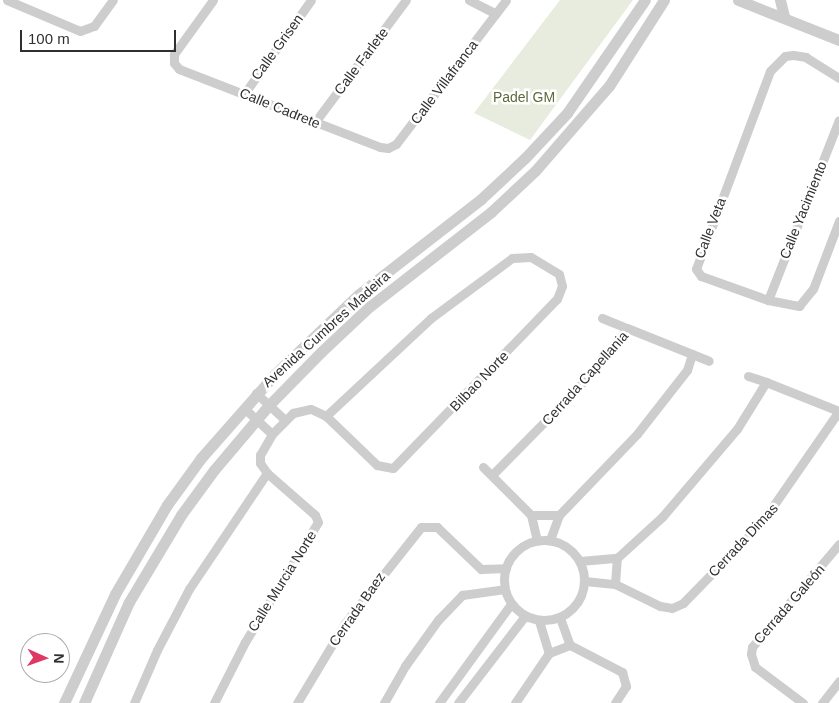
<!DOCTYPE html>
<html>
<head>
<meta charset="utf-8">
<style>
	body { margin:0 }
	#map { position:relative; width:839px; height:703px; overflow:hidden; background:#fff; font-family:Arial,sans-serif }
	div>[style] { position:absolute }
	[style*='--x'] { left:calc(var(--x)*1px); top:calc(var(--y)*1px); width:calc(var(--w)*1px); rotate:calc(var(--a)*1deg) }
	.green>* { inset:0; background:#e8ecde }
	.minor>* { height:9px; margin:-4.5px; padding:0 4.5px; transform-origin:4.5px; border-radius:4.5px; background:#cdcdcd }
	.minor>.ring { margin:-4.5px; padding:0; box-sizing:content-box; background:none; border:9px solid #cdcdcd; border-radius:50% }
	.tertiary>* { height:11px; margin:-5.5px; padding:0 5.5px; transform-origin:5.5px; border-radius:5.5px; background:#cdcdcd }
	span { translate:-50% -50%; white-space:nowrap; text-align:center; line-height:1.15; -webkit-text-stroke:5px #fff; paint-order:stroke }
	.street-label { font-size:14px; color:#303030 }
	.park-label { font-size:14px; color:#5b6a3e }
	.north { position:absolute; left:20px; top:633px; width:50px; height:50px; box-sizing:border-box; background:#fff; border:1px solid #acacac; border-radius:50%; rotate:92deg; font-size:14px; font-weight:700; line-height:20px; text-align:center; color:#303030 }
	.north::after { content:''; display:block; margin:auto; width:18px; height:22px; background:#e03864; clip-path:polygon(50% 0,100% 100%,50% 72%,0 100%) }
	.scale { position:absolute; left:20px; top:30px; width:156px; height:22px; box-sizing:border-box; border:2px solid #303030; border-top:0; padding-left:6px; font-size:15px; line-height:18px; white-space:nowrap; color:#303030; -webkit-text-stroke:4px #fff; paint-order:stroke }
</style>
</head>
<body>
<div id="map">
	<div class="green">
		<i style="clip-path:polygon(560px 0,633px 0,530px 140px,474px 113px)"></i>
	</div>
	<div class="minor">
		<i style="--x:7;--y:0;--w:79;--a:23"></i>
		<i style="--x:80;--y:31;--w:15;--a:-20"></i>
		<i style="--x:94;--y:26;--w:32;--a:-54"></i>
		<i style="--x:213;--y:0;--w:67;--a:125.8"></i>
		<i style="--x:174;--y:54;--w:9;--a:90"></i>
		<i style="--x:174;--y:63;--w:8;--a:50"></i>
		<i style="--x:179;--y:69;--w:216;--a:21.2"></i>
		<i style="--x:380;--y:147;--w:8;--a:7"></i>
		<i style="--x:388;--y:148;--w:9;--a:-27"></i>
		<i style="--x:396;--y:144;--w:181;--a:-52.6"></i>
		<i style="--x:469;--y:0;--w:30;--a:27"></i>
		<i style="--x:839;--y:78;--w:39;--a:-148"></i>
		<i style="--x:806;--y:57;--w:13;--a:-171"></i>
		<i style="--x:793;--y:55;--w:8;--a:173"></i>
		<i style="--x:785;--y:56;--w:21;--a:135"></i>
		<i style="--x:770;--y:71;--w:211;--a:110.5"></i>
		<i style="--x:696;--y:269;--w:9;--a:54"></i>
		<i style="--x:701;--y:276;--w:71;--a:19.7"></i>
		<i style="--x:768;--y:300;--w:32;--a:11"></i>
		<i style="--x:799;--y:306;--w:22;--a:-51"></i>
		<i style="--x:813;--y:289;--w:73;--a:-69.1"></i>
		<i style="--x:244;--y:94;--w:115;--a:-54.5"></i>
		<i style="--x:315;--y:122;--w:152;--a:-53.3"></i>
		<i style="--x:768;--y:300;--w:193;--a:-68.5"></i>
		<i style="--x:602;--y:318;--w:27;--a:22"></i>
		<i style="--x:692;--y:354;--w:18;--a:22"></i>
		<i style="--x:748;--y:376;--w:19;--a:18"></i>
		<i style="--x:256;--y:393;--w:40;--a:43"></i>
		<i style="--x:244;--y:408;--w:38;--a:43"></i>
		<i style="--x:483;--y:467;--w:68;--a:45"></i>
		<i style="--x:531;--y:515;--w:26;--a:77"></i>
		<i style="--x:492;--y:475;--w:111;--a:-45.4"></i>
		<i style="--x:570;--y:396;--w:59;--a:-47.7"></i>
		<i style="--x:610;--y:352;--w:29;--a:-55"></i>
		<i style="--x:627;--y:328;--w:70;--a:21.8"></i>
		<i style="--x:692;--y:354;--w:17;--a:107"></i>
		<i style="--x:687;--y:370;--w:81;--a:128"></i>
		<i style="--x:637;--y:434;--w:112;--a:133.9"></i>
		<i style="--x:559;--y:515;--w:27;--a:110"></i>
		<i style="--x:531;--y:515;--w:28;--a:0"></i>
		<i class="ring" style="left:504px;top:540px;width:71px;height:71px"></i>
		<i style="--x:580;--y:561;--w:37;--a:-5"></i>
		<i style="--x:617;--y:558;--w:61;--a:-42.3"></i>
		<i style="--x:662;--y:517;--w:116;--a:-49.6"></i>
		<i style="--x:737;--y:429;--w:55;--a:-58.3"></i>
		<i style="--x:766;--y:382;--w:79;--a:21.7"></i>
		<i style="--x:585;--y:581;--w:30;--a:6"></i>
		<i style="--x:615;--y:584;--w:50;--a:26.1"></i>
		<i style="--x:660;--y:606;--w:12;--a:9"></i>
		<i style="--x:672;--y:608;--w:12;--a:-24"></i>
		<i style="--x:683;--y:603;--w:113;--a:-45.7"></i>
		<i style="--x:762;--y:522;--w:135;--a:-55.3"></i>
		<i style="--x:615;--y:584;--w:26;--a:-86"></i>
		<i style="--x:560;--y:618;--w:29;--a:70"></i>
		<i style="--x:539;--y:621;--w:34;--a:73"></i>
		<i style="--x:134;--y:703;--w:58;--a:-66.5"></i>
		<i style="--x:157;--y:650;--w:69;--a:-62.3"></i>
		<i style="--x:189;--y:589;--w:140;--a:-56.1"></i>
		<i style="--x:214;--y:703;--w:68;--a:-63.1"></i>
		<i style="--x:245;--y:642;--w:140;--a:-58.7"></i>
		<i style="--x:318;--y:522;--w:8;--a:-113"></i>
		<i style="--x:315;--y:515;--w:64;--a:-138.8"></i>
		<i style="--x:267;--y:473;--w:12;--a:-125"></i>
		<i style="--x:260;--y:463;--w:8;--a:-90"></i>
		<i style="--x:260;--y:455;--w:24;--a:-60"></i>
		<i style="--x:272;--y:434;--w:30;--a:-45"></i>
		<i style="--x:293;--y:413;--w:18;--a:-13"></i>
		<i style="--x:311;--y:409;--w:17;--a:25"></i>
		<i style="--x:326;--y:416;--w:71;--a:43.9"></i>
		<i style="--x:377;--y:465;--w:16;--a:11"></i>
		<i style="--x:393;--y:468;--w:235;--a:-45.9"></i>
		<i style="--x:557;--y:299;--w:14;--a:-69"></i>
		<i style="--x:562;--y:286;--w:12;--a:-104"></i>
		<i style="--x:559;--y:274;--w:33;--a:-149"></i>
		<i style="--x:531;--y:257;--w:19;--a:177"></i>
		<i style="--x:512;--y:258;--w:101;--a:143.5"></i>
		<i style="--x:431;--y:318;--w:144;--a:137"></i>
		<i style="--x:297;--y:703;--w:93;--a:-59"></i>
		<i style="--x:345;--y:623;--w:122;--a:-51.6"></i>
		<i style="--x:421;--y:527;--w:16;--a:0"></i>
		<i style="--x:437;--y:527;--w:61;--a:43.7"></i>
		<i style="--x:481;--y:569;--w:25;--a:-2"></i>
		<i style="--x:384;--y:703;--w:43;--a:-60.4"></i>
		<i style="--x:405;--y:666;--w:57;--a:-54.3"></i>
		<i style="--x:438;--y:620;--w:35;--a:-46"></i>
		<i style="--x:462;--y:595;--w:43;--a:-7.9"></i>
		<i style="--x:439;--y:703;--w:122;--a:-54"></i>
		<i style="--x:458;--y:703;--w:110;--a:-52.4"></i>
		<i style="--x:515;--y:703;--w:60;--a:-55.8"></i>
		<i style="--x:549;--y:653;--w:22;--a:-21"></i>
		<i style="--x:570;--y:645;--w:59;--a:27.4"></i>
		<i style="--x:622;--y:672;--w:15;--a:74"></i>
		<i style="--x:626;--y:686;--w:20;--a:123"></i>
		<i style="--x:803;--y:703;--w:60;--a:-143.1"></i>
		<i style="--x:755;--y:667;--w:14;--a:-107"></i>
		<i style="--x:751;--y:654;--w:7;--a:-82"></i>
		<i style="--x:752;--y:647;--w:135;--a:-49.8"></i>
		<i style="--x:822;--y:703;--w:28;--a:-52"></i>
	</div>
	<div class="tertiary">
		<i style="--x:738;--y:0;--w:109;--a:21.6"></i>
		<i style="--x:780;--y:0;--w:16;--a:76"></i>
		<i style="--x:64;--y:703;--w:120;--a:-64.9"></i>
		<i style="--x:115;--y:594;--w:103;--a:-59.7"></i>
		<i style="--x:167;--y:505;--w:58;--a:-54.1"></i>
		<i style="--x:201;--y:458;--w:112;--a:-48.6"></i>
		<i style="--x:275;--y:374;--w:116;--a:-43.6"></i>
		<i style="--x:359;--y:294;--w:155;--a:-37.9"></i>
		<i style="--x:481;--y:199;--w:60;--a:-43"></i>
		<i style="--x:525;--y:158;--w:62;--a:-47"></i>
		<i style="--x:567;--y:113;--w:137;--a:-55.4"></i>
		<i style="--x:84;--y:703;--w:111;--a:-66"></i>
		<i style="--x:129;--y:602;--w:101;--a:-59.1"></i>
		<i style="--x:181;--y:515;--w:56;--a:-53.7"></i>
		<i style="--x:214;--y:470;--w:85;--a:-49.8"></i>
		<i style="--x:269;--y:405;--w:74;--a:-45.5"></i>
		<i style="--x:321;--y:352;--w:66;--a:-43.2"></i>
		<i style="--x:369;--y:307;--w:155;--a:-37.9"></i>
		<i style="--x:491;--y:212;--w:60;--a:-43"></i>
		<i style="--x:535;--y:171;--w:113;--a:-49"></i>
		<i style="--x:609;--y:86;--w:102;--a:-57.4"></i>
	</div>
	<div class="street-label">
		<span style="left:277px;top:47px;rotate:-54deg">Calle Grisen</span>
		<span style="left:361px;top:61px;rotate:-53deg">Calle Farlete</span>
		<span style="left:444px;top:82px;rotate:-53deg">Calle Villafranca</span>
		<span style="left:280px;top:108px;rotate:22deg">Calle Cadrete</span>
		<span style="left:803px;top:210px;rotate:-68deg">Calle Yacimiento</span>
		<span style="left:710px;top:228px;rotate:-69deg">Calle Veta</span>
		<span style="left:326px;top:329px;rotate:-42deg">Avenida Cumbres Madeira</span>
		<span style="left:585px;top:378px;rotate:-48deg">Cerrada Capellania</span>
		<span style="left:479px;top:381px;rotate:-46deg">Bilbao Norte</span>
		<span style="left:743px;top:540px;rotate:-47deg">Cerrada Dimas</span>
		<span style="left:282px;top:581px;rotate:-58deg">Calle Murcia Norte</span>
		<span style="left:789px;top:604px;rotate:-49deg">Cerrada Galeón</span>
		<span style="left:357px;top:609px;rotate:-55deg">Cerrada Baez</span>
	</div>
	<div class="park-label">
		<span style="left:524px;top:97px">Padel GM</span>
	</div>
	<div class="north">N</div>
	<div class="scale">100 m</div>
</div>
</body>
</html>
